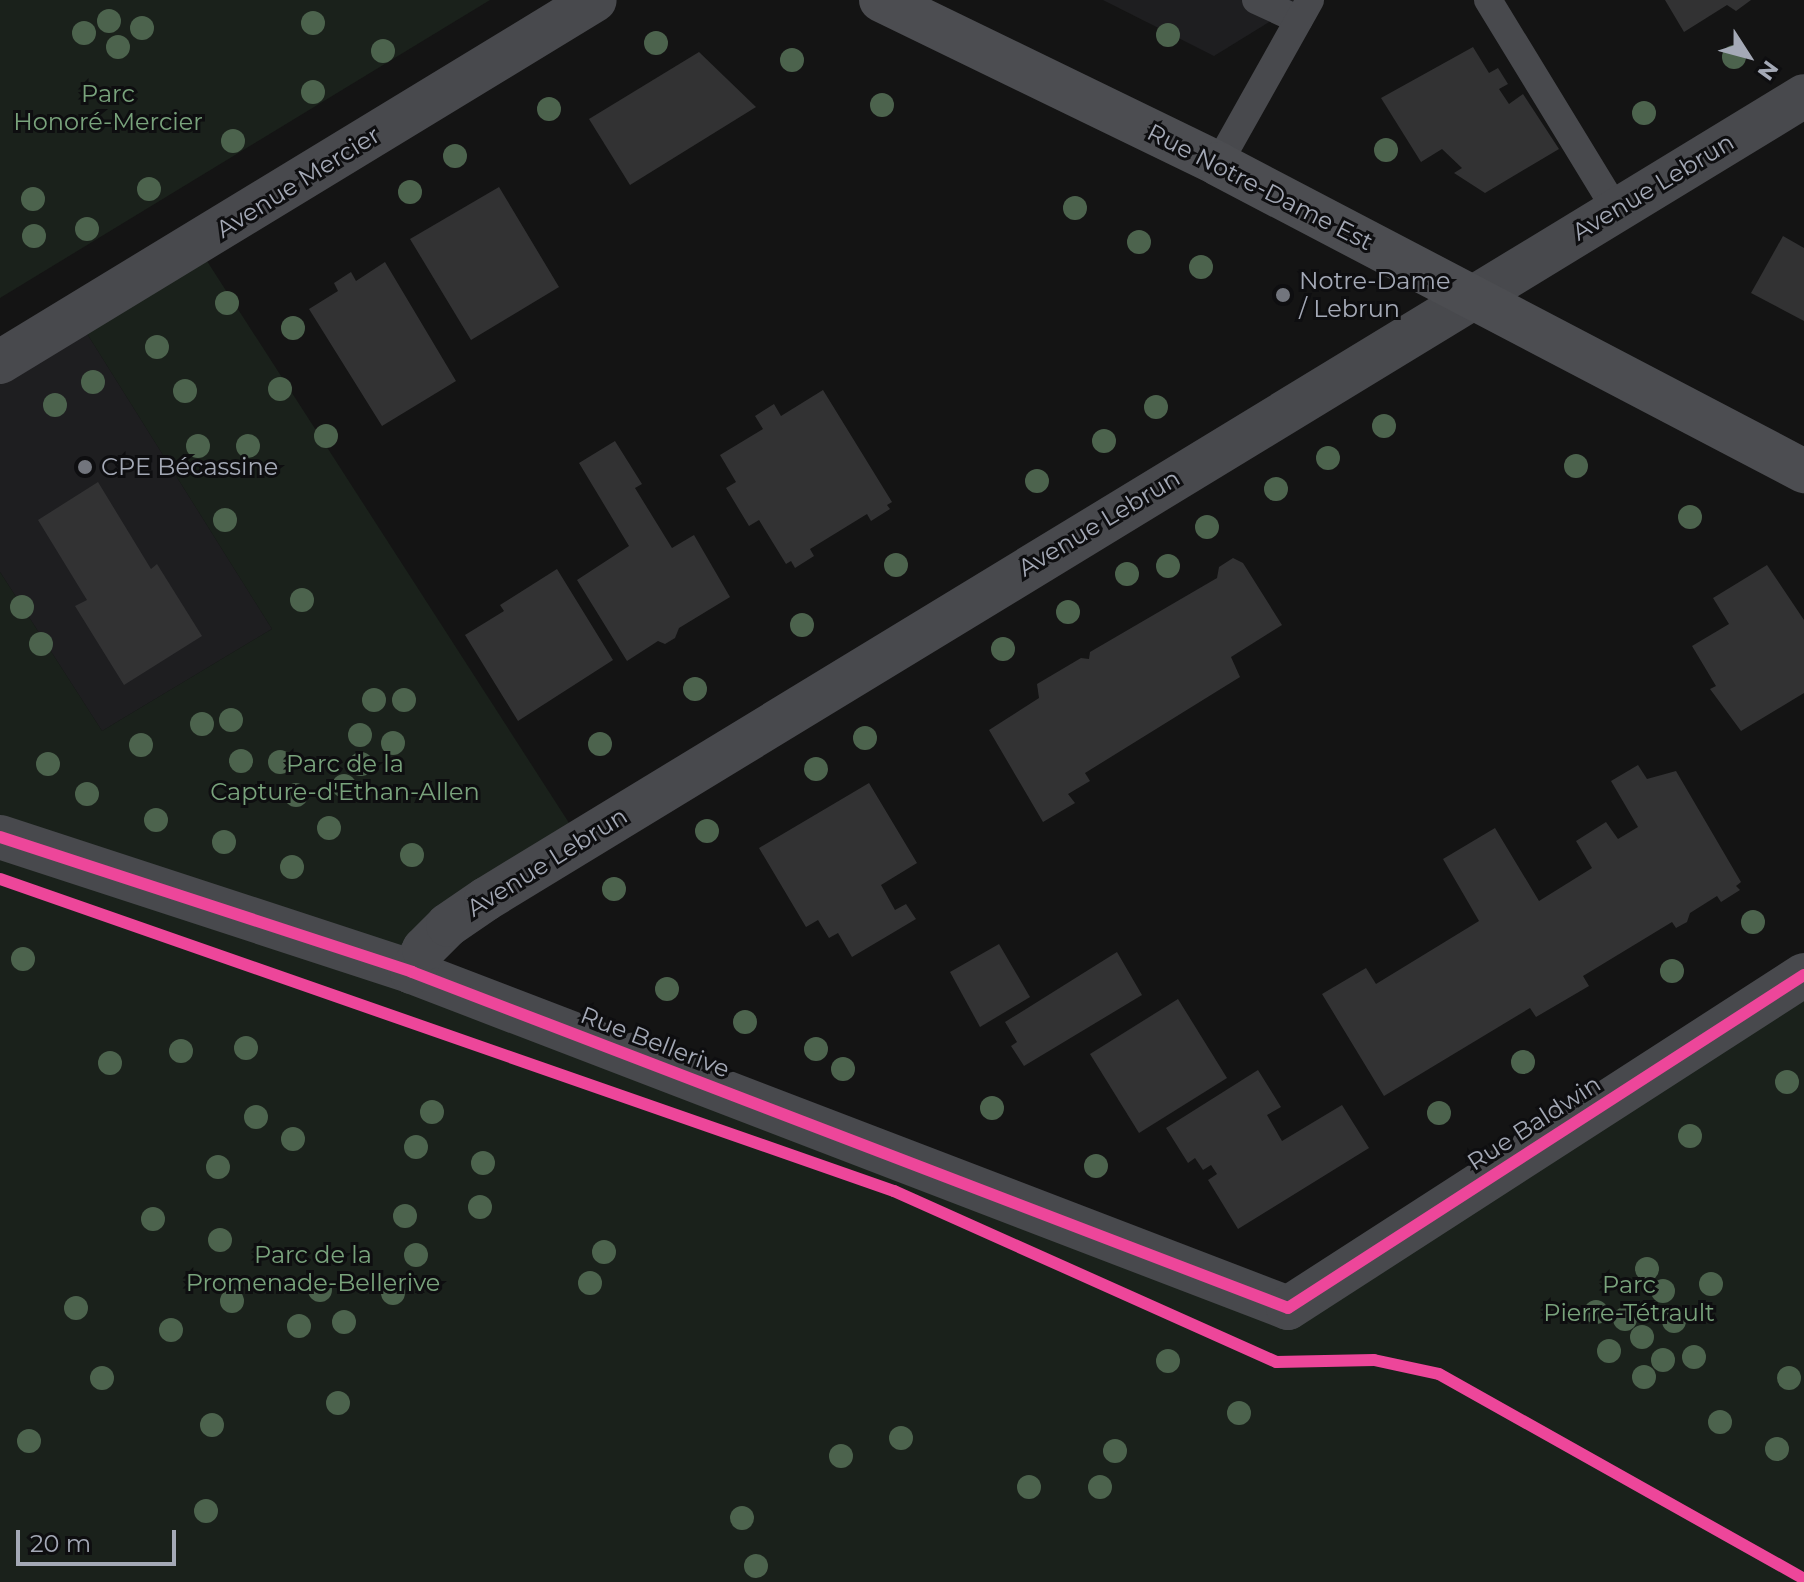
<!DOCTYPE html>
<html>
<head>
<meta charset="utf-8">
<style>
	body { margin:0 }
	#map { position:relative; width:1804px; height:1582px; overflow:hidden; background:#141414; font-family:Montserrat,sans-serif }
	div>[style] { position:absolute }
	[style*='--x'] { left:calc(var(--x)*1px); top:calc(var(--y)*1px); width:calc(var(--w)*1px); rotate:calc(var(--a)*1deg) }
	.built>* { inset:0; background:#1e1e20 }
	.green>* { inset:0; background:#1a211b }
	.building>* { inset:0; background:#323233 }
	.service>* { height:28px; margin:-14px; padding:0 14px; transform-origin:14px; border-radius:14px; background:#48494d }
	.minor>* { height:44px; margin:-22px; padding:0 22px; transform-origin:22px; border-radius:22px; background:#48494d }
	.secondary>* { height:44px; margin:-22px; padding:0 22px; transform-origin:22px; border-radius:22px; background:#4c4d51 }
	.cycleway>* { height:12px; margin:-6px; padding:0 6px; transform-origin:6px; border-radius:6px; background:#ed469a }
	.trees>* { width:24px; height:24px; margin:-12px; border-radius:50%; background:#4c634d }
	.dots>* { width:22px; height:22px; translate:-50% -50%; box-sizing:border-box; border:4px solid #0e0e10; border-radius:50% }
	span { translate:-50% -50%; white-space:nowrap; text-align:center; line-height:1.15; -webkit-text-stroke:6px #0e0e10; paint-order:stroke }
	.park-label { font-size:24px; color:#79a37c }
	.street-label { font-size:24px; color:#a4a9b6 }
	.poi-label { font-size:24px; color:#a4a9b6 }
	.left { translate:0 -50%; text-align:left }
	.north { position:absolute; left:1708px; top:16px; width:80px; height:80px; -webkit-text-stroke:6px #0e0e10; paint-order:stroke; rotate:126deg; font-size:22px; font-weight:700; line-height:32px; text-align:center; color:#a4a9b6 }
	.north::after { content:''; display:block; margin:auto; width:28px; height:36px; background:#a4a9b6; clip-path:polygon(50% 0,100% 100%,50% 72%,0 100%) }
	.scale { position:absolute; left:16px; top:1530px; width:160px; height:36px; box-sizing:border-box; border:4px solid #a4a9b6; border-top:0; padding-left:10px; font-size:24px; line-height:28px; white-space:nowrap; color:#a4a9b6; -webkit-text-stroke:6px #0e0e10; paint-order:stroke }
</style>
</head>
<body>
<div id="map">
	<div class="built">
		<i style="clip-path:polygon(1103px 0,1305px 0,1214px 56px)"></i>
		<i style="clip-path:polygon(76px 316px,272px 629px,102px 731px,0 572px,0 362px)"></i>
	</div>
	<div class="green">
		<i style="clip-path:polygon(0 0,490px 0,0 298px)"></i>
		<i style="clip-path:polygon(196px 244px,580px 840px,412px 971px,1295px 1306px,1804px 976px,1804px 1582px,0 1582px,0 572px,102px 731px,272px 629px,76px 316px)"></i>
	</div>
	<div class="building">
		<i style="clip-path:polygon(1665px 0,1751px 0,1736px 11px,1727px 5px,1684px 32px)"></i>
		<i style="clip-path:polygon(1473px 47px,1489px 73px,1498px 68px,1508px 84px,1499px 89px,1509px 104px,1523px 94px,1559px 149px,1485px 193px,1454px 173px,1462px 168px,1442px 149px,1421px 162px,1381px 98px)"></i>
		<i style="clip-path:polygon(699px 52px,756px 107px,630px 185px,589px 119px)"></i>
		<i style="clip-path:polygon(499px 187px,559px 287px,471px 340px,410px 239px)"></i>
		<i style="clip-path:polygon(1783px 236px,1804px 248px,1804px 321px,1751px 293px)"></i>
		<i style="clip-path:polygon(385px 262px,456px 381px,382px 426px,309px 309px,338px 291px,334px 283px,351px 272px,356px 281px)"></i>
		<i style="clip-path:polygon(823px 390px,892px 502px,887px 505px,890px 509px,871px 521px,867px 514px,810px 549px,814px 556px,795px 568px,791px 561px,786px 564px,759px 520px,749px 526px,726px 488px,736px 482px,720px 455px,763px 429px,755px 416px,774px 404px,781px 416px)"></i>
		<i style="clip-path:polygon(615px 441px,642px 484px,635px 488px,672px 548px,694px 535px,730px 597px,679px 628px,675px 638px,665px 644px,658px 641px,627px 661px,577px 580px,629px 546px,579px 463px)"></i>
		<i style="clip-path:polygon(98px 482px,151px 569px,157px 564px,202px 636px,124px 685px,75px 606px,87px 600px,38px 520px)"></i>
		<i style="clip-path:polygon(1233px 558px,1243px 563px,1282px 625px,1231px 657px,1240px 677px,1085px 773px,1090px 781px,1068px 794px,1075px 803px,1043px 822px,989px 730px,1039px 698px,1037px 684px,1081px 658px,1089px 659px,1090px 652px,1217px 578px,1219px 567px)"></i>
		<i style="clip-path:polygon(1767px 565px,1804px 620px,1804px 693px,1741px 731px,1710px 689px,1716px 686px,1692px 646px,1729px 624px,1713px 598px)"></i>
		<i style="clip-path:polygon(557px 569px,613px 660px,518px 721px,465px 635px,504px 611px,500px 605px)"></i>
		<i style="clip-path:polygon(1638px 765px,1647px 779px,1676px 771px,1741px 882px,1736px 886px,1740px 890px,1721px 902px,1717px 896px,1690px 913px,1687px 922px,1676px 928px,1672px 922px,1583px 976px,1589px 986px,1536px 1017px,1530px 1008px,1384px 1096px,1322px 994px,1366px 968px,1376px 984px,1479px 921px,1443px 859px,1495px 828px,1539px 901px,1592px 868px,1576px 841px,1606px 822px,1618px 839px,1638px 827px,1611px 781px)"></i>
		<i style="clip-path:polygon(869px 783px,917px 863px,881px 885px,895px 910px,906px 904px,916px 919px,852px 957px,838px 933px,829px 938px,818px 920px,806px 927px,759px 848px)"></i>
		<i style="clip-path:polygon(999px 944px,1030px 997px,980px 1027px,950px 972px)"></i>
		<i style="clip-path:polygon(1117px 952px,1142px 995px,1024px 1066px,1011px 1046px,1017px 1042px,1005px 1022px)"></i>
		<i style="clip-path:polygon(1178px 999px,1227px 1078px,1139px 1133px,1090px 1054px)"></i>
		<i style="clip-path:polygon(1258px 1070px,1281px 1107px,1267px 1115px,1282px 1141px,1342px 1105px,1369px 1148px,1238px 1229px,1208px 1180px,1217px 1174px,1211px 1165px,1203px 1170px,1195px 1158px,1188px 1163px,1166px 1128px)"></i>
	</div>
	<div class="service">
		<i style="--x:1256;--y:0;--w:47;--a:24.9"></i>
		<i style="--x:1488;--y:0;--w:246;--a:58.6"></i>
		<i style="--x:1218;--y:164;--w:188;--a:-60.7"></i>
	</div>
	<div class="minor">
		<i style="--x:0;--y:362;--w:696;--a:-31.32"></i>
		<i style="--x:0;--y:837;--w:434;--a:18.1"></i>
		<i style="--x:412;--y:972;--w:938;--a:20.98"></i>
		<i style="--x:1288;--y:1308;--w:614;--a:-32.84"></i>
		<i style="--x:412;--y:972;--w:26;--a:-62"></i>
		<i style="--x:424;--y:949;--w:34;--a:-45"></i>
		<i style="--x:448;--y:925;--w:46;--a:-34.4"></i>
		<i style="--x:486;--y:899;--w:1543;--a:-31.35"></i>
	</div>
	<div class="secondary">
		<i style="--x:881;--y:0;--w:375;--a:25.9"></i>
		<i style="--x:1218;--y:164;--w:662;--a:27.65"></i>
	</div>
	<div class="cycleway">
		<i style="--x:0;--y:837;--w:434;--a:18.1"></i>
		<i style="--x:412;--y:972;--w:938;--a:20.98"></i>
		<i style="--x:1288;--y:1308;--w:614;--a:-32.84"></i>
		<i style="--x:0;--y:879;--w:947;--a:19.24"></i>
		<i style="--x:894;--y:1191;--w:419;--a:24.1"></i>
		<i style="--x:1276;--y:1362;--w:98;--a:-1.2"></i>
		<i style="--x:1374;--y:1360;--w:66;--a:12.2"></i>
		<i style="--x:1439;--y:1374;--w:419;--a:29.3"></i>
	</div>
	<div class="trees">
		<i style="left:109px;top:21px"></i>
		<i style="left:313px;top:23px"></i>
		<i style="left:142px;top:28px"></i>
		<i style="left:84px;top:33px"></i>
		<i style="left:1168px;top:35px"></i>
		<i style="left:656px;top:43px"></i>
		<i style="left:118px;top:47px"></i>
		<i style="left:383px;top:51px"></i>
		<i style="left:1734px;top:57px"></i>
		<i style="left:792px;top:60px"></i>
		<i style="left:313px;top:92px"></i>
		<i style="left:882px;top:105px"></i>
		<i style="left:549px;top:109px"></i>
		<i style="left:1644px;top:113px"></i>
		<i style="left:233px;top:141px"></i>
		<i style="left:1386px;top:150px"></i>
		<i style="left:455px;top:156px"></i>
		<i style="left:149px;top:189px"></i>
		<i style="left:410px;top:192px"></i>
		<i style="left:33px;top:199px"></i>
		<i style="left:1075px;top:208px"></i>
		<i style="left:87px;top:229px"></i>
		<i style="left:34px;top:236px"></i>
		<i style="left:1139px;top:242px"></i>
		<i style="left:1201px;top:267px"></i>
		<i style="left:227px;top:303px"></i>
		<i style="left:293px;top:328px"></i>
		<i style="left:157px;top:347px"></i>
		<i style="left:93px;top:382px"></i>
		<i style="left:280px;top:389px"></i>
		<i style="left:185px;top:391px"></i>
		<i style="left:55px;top:405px"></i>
		<i style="left:1156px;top:407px"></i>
		<i style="left:1384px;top:426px"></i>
		<i style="left:326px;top:436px"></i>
		<i style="left:1104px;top:441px"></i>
		<i style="left:198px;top:446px"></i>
		<i style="left:248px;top:446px"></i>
		<i style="left:1328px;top:458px"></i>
		<i style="left:1576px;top:466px"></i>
		<i style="left:1037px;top:481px"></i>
		<i style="left:1276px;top:489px"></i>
		<i style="left:1690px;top:517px"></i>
		<i style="left:225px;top:520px"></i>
		<i style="left:1207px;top:527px"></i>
		<i style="left:896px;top:565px"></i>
		<i style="left:1168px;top:566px"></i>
		<i style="left:1127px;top:574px"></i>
		<i style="left:302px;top:600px"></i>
		<i style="left:22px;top:607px"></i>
		<i style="left:1068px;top:612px"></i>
		<i style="left:802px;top:625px"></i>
		<i style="left:41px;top:644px"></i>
		<i style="left:1003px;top:649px"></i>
		<i style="left:695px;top:689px"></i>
		<i style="left:374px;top:700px"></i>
		<i style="left:404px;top:700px"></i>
		<i style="left:231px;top:720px"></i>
		<i style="left:202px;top:724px"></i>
		<i style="left:360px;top:735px"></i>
		<i style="left:865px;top:738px"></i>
		<i style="left:393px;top:743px"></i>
		<i style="left:600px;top:744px"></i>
		<i style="left:141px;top:745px"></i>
		<i style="left:241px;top:761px"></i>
		<i style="left:280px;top:762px"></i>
		<i style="left:48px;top:764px"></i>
		<i style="left:361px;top:764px"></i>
		<i style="left:816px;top:769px"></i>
		<i style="left:344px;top:786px"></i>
		<i style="left:87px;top:794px"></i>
		<i style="left:296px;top:795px"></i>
		<i style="left:156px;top:820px"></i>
		<i style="left:329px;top:828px"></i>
		<i style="left:707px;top:831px"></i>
		<i style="left:224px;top:842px"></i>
		<i style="left:412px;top:855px"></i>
		<i style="left:292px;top:867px"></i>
		<i style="left:614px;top:889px"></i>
		<i style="left:1753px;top:922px"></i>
		<i style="left:23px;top:959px"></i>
		<i style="left:1672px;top:971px"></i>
		<i style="left:667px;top:989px"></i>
		<i style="left:745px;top:1022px"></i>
		<i style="left:246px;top:1048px"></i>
		<i style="left:816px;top:1049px"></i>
		<i style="left:181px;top:1051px"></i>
		<i style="left:1523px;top:1062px"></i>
		<i style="left:110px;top:1063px"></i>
		<i style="left:843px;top:1069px"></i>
		<i style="left:1787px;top:1082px"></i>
		<i style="left:992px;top:1108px"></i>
		<i style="left:432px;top:1112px"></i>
		<i style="left:1439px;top:1113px"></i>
		<i style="left:256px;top:1117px"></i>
		<i style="left:1690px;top:1136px"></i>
		<i style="left:293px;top:1139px"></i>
		<i style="left:416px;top:1147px"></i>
		<i style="left:483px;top:1163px"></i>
		<i style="left:1096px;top:1166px"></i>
		<i style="left:218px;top:1167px"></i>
		<i style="left:480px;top:1207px"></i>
		<i style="left:405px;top:1216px"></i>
		<i style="left:153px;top:1219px"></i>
		<i style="left:220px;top:1240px"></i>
		<i style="left:604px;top:1252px"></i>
		<i style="left:416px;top:1255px"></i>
		<i style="left:1647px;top:1269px"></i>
		<i style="left:590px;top:1283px"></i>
		<i style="left:1711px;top:1284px"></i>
		<i style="left:320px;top:1290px"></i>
		<i style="left:1663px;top:1291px"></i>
		<i style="left:393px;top:1293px"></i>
		<i style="left:232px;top:1301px"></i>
		<i style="left:76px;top:1308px"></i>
		<i style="left:1596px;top:1312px"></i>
		<i style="left:1625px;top:1319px"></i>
		<i style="left:1674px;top:1321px"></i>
		<i style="left:344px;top:1322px"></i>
		<i style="left:299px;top:1326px"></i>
		<i style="left:171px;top:1330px"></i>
		<i style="left:1642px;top:1337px"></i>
		<i style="left:1609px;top:1351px"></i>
		<i style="left:1694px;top:1357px"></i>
		<i style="left:1663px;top:1360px"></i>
		<i style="left:1168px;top:1361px"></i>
		<i style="left:1644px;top:1377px"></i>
		<i style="left:102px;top:1378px"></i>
		<i style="left:1789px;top:1378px"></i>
		<i style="left:338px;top:1403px"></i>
		<i style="left:1239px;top:1413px"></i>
		<i style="left:1720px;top:1422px"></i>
		<i style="left:212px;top:1425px"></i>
		<i style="left:901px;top:1438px"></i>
		<i style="left:29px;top:1441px"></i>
		<i style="left:1777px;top:1449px"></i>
		<i style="left:1115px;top:1451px"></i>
		<i style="left:841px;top:1456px"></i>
		<i style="left:1029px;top:1487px"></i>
		<i style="left:1100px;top:1487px"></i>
		<i style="left:206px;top:1511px"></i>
		<i style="left:742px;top:1518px"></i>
		<i style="left:756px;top:1566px"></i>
	</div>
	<div class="dots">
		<i style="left:1283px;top:295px;background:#72757d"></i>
		<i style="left:85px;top:467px;background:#72757d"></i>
	</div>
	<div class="park-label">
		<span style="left:108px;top:108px">Parc<br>Honoré-Mercier</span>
		<span style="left:345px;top:778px">Parc de la<br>Capture-d'Ethan-Allen</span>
		<span style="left:313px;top:1269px">Parc de la<br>Promenade-Bellerive</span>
		<span style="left:1629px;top:1299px">Parc<br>Pierre-Tétrault</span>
	</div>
	<div class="street-label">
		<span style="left:298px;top:182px;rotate:-32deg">Avenue Mercier</span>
		<span style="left:1260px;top:187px;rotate:27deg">Rue Notre-Dame Est</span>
		<span style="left:1653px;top:187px;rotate:-31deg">Avenue Lebrun</span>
		<span style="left:1099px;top:523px;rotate:-31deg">Avenue Lebrun</span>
		<span style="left:547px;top:862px;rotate:-32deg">Avenue Lebrun</span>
		<span style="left:655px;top:1042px;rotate:21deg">Rue Bellerive</span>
		<span style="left:1534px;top:1123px;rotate:-33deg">Rue Baldwin</span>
	</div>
	<div class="poi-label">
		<span class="left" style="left:1299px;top:295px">Notre-Dame<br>/ Lebrun</span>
		<span class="left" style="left:101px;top:467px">CPE Bécassine</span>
	</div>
	<div class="north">N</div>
	<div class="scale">20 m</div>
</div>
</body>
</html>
